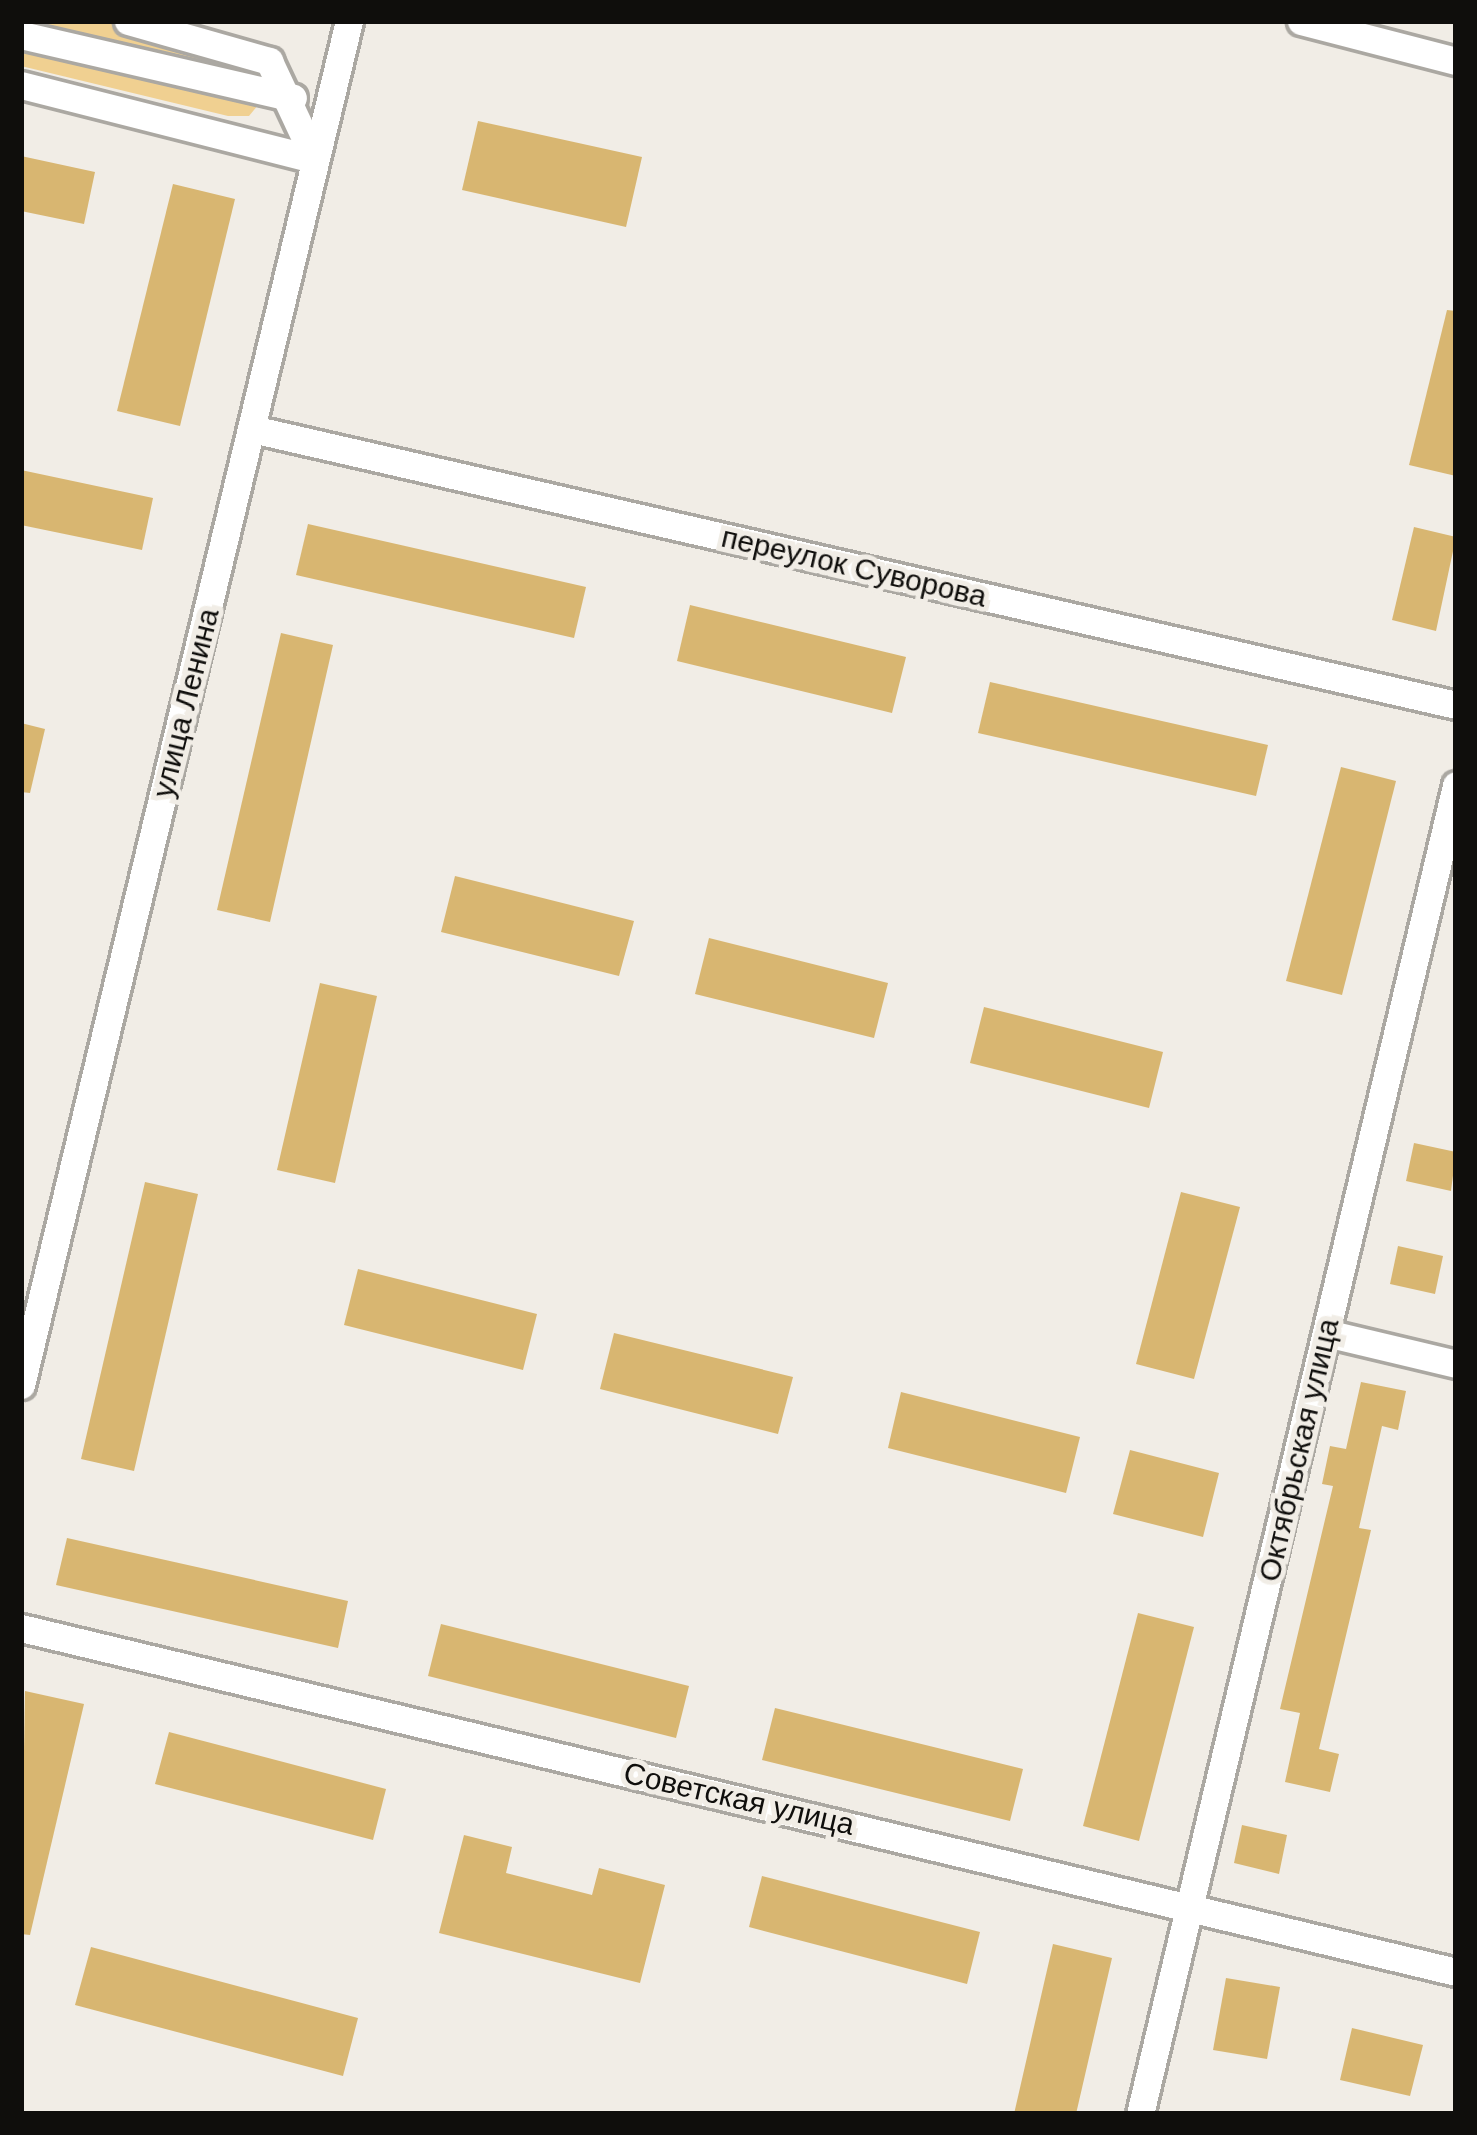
<!DOCTYPE html>
<html>
<head>
<meta charset="utf-8">
<style>
	body { margin:0 }
	#map { position:relative; width:1477px; height:2135px; overflow:hidden; background:#f1ede6; font-family:Helvetica,sans-serif }
	div>[style] { position:absolute }
	[style*='--x'] { left:calc(var(--x)*1px); top:calc(var(--y)*1px); width:calc(var(--w)*1px); rotate:calc(var(--a)*1deg) }
	.green>* { inset:0; background:#f0d091 }
	.building>* { inset:0; background:#d8b671 }
	.roads { filter:drop-shadow(3px 0 #aba8a2) drop-shadow(-3px 0 #aba8a2) drop-shadow(0 3px #aba8a2) drop-shadow(0 -3px #aba8a2) }
	.street>* { height:27px; margin:-13.5px; padding:0 13.5px; transform-origin:13.5px; border-radius:13.5px; background:#fff }
	span { translate:-50% -50%; white-space:nowrap; text-align:center; line-height:1.15; -webkit-text-stroke:10px #f1ede6; paint-order:stroke }
	.street-label { font-size:30px; color:#0f0e0c }
	.frame { position:absolute; inset:0; border:24px solid #0f0e0c; pointer-events:none }
</style>
</head>
<body>
<div id="map">
	<div class="green">
		<i style="clip-path:polygon(21px 21px,101px 21px,243px 55px,262px 69px,267px 94px,249px 116px,228px 116px,21px 66px)"></i>
	</div>
	<div class="building">
		<i style="clip-path:polygon(478px 121px,642px 157px,626px 227px,462px 190px)"></i>
		<i style="clip-path:polygon(21px 156px,95px 172px,84px 224px,21px 211px)"></i>
		<i style="clip-path:polygon(173px 184px,235px 199px,180px 426px,117px 411px)"></i>
		<i style="clip-path:polygon(1447px 310px,1456px 311px,1456px 476px,1409px 465px)"></i>
		<i style="clip-path:polygon(21px 470px,153px 498px,142px 550px,21px 525px)"></i>
		<i style="clip-path:polygon(308px 524px,586px 587px,574px 638px,296px 575px)"></i>
		<i style="clip-path:polygon(1414px 527px,1456px 537px,1436px 631px,1392px 620px)"></i>
		<i style="clip-path:polygon(690px 605px,906px 657px,892px 713px,677px 661px)"></i>
		<i style="clip-path:polygon(281px 633px,333px 645px,270px 922px,217px 910px)"></i>
		<i style="clip-path:polygon(990px 682px,1268px 745px,1256px 796px,978px 733px)"></i>
		<i style="clip-path:polygon(21px 723px,45px 729px,30px 793px,21px 792px)"></i>
		<i style="clip-path:polygon(1341px 767px,1396px 781px,1342px 995px,1286px 981px)"></i>
		<i style="clip-path:polygon(455px 876px,634px 921px,619px 976px,441px 932px)"></i>
		<i style="clip-path:polygon(709px 938px,888px 983px,874px 1038px,695px 994px)"></i>
		<i style="clip-path:polygon(320px 983px,377px 996px,335px 1183px,277px 1170px)"></i>
		<i style="clip-path:polygon(984px 1007px,1163px 1052px,1149px 1108px,970px 1063px)"></i>
		<i style="clip-path:polygon(1414px 1143px,1456px 1152px,1451px 1191px,1406px 1181px)"></i>
		<i style="clip-path:polygon(145px 1182px,198px 1194px,134px 1471px,81px 1459px)"></i>
		<i style="clip-path:polygon(1181px 1192px,1240px 1207px,1194px 1379px,1136px 1364px)"></i>
		<i style="clip-path:polygon(1398px 1246px,1443px 1256px,1435px 1294px,1390px 1284px)"></i>
		<i style="clip-path:polygon(358px 1269px,537px 1314px,523px 1370px,344px 1325px)"></i>
		<i style="clip-path:polygon(614px 1333px,793px 1377px,778px 1434px,600px 1389px)"></i>
		<i style="clip-path:polygon(1361px 1382px,1406px 1391px,1398px 1430px,1382px 1426px,1359px 1528px,1371px 1530px,1319px 1749px,1339px 1754px,1330px 1792px,1285px 1782px,1300px 1713px,1280px 1709px,1333px 1486px,1322px 1484px,1330px 1446px,1346px 1449px)"></i>
		<i style="clip-path:polygon(901px 1392px,1080px 1437px,1066px 1493px,888px 1448px)"></i>
		<i style="clip-path:polygon(1130px 1450px,1219px 1473px,1203px 1537px,1113px 1514px)"></i>
		<i style="clip-path:polygon(67px 1538px,348px 1601px,338px 1648px,56px 1585px)"></i>
		<i style="clip-path:polygon(1138px 1613px,1194px 1627px,1139px 1841px,1083px 1826px)"></i>
		<i style="clip-path:polygon(441px 1624px,689px 1686px,676px 1738px,428px 1676px)"></i>
		<i style="clip-path:polygon(25px 1691px,84px 1704px,30px 1935px,21px 1934px)"></i>
		<i style="clip-path:polygon(775px 1708px,1023px 1769px,1010px 1821px,762px 1760px)"></i>
		<i style="clip-path:polygon(169px 1732px,386px 1789px,373px 1840px,155px 1784px)"></i>
		<i style="clip-path:polygon(1242px 1825px,1287px 1835px,1279px 1874px,1234px 1863px)"></i>
		<i style="clip-path:polygon(464px 1835px,512px 1847px,506px 1873px,592px 1895px,599px 1868px,665px 1885px,640px 1983px,439px 1933px)"></i>
		<i style="clip-path:polygon(762px 1876px,980px 1932px,967px 1984px,749px 1927px)"></i>
		<i style="clip-path:polygon(1053px 1944px,1112px 1958px,1076px 2114px,1014px 2114px)"></i>
		<i style="clip-path:polygon(91px 1947px,358px 2018px,343px 2076px,75px 2005px)"></i>
		<i style="clip-path:polygon(1226px 1978px,1280px 1987px,1267px 2059px,1213px 2050px)"></i>
		<i style="clip-path:polygon(1352px 2028px,1423px 2045px,1410px 2096px,1340px 2080px)"></i>
	</div>
	<div class="roads">
		<div class="street">
			<i style="--x:128;--y:21;--w:147;--a:15.8"></i>
			<i style="--x:269;--y:61;--w:106;--a:64.9"></i>
			<i style="--x:1301;--y:21;--w:160;--a:14.5"></i>
			<i style="--x:21;--y:35;--w:279;--a:13"></i>
			<i style="--x:21;--y:85;--w:302;--a:14.2"></i>
			<i style="--x:252;--y:429;--w:1235;--a:12.91"></i>
			<i style="--x:1326;--y:1333;--w:134;--a:13.4"></i>
			<i style="--x:21;--y:1385;--w:1403;--a:-76.48"></i>
			<i style="--x:21;--y:1628;--w:1476;--a:13.48"></i>
			<i style="--x:1140;--y:2114;--w:1366;--a:-76.62"></i>
		</div>
	</div>
	<div class="street-label">
		<span style="left:854px;top:567px;rotate:13deg">переулок Суворова</span>
		<span style="left:186px;top:703px;rotate:-76deg">улица Ленина</span>
		<span style="left:1299px;top:1450px;rotate:-77deg">Октябрьская улица</span>
		<span style="left:739px;top:1799px;rotate:13deg">Советская улица</span>
	</div>
	<div class="frame"></div>
</div>
</body>
</html>
